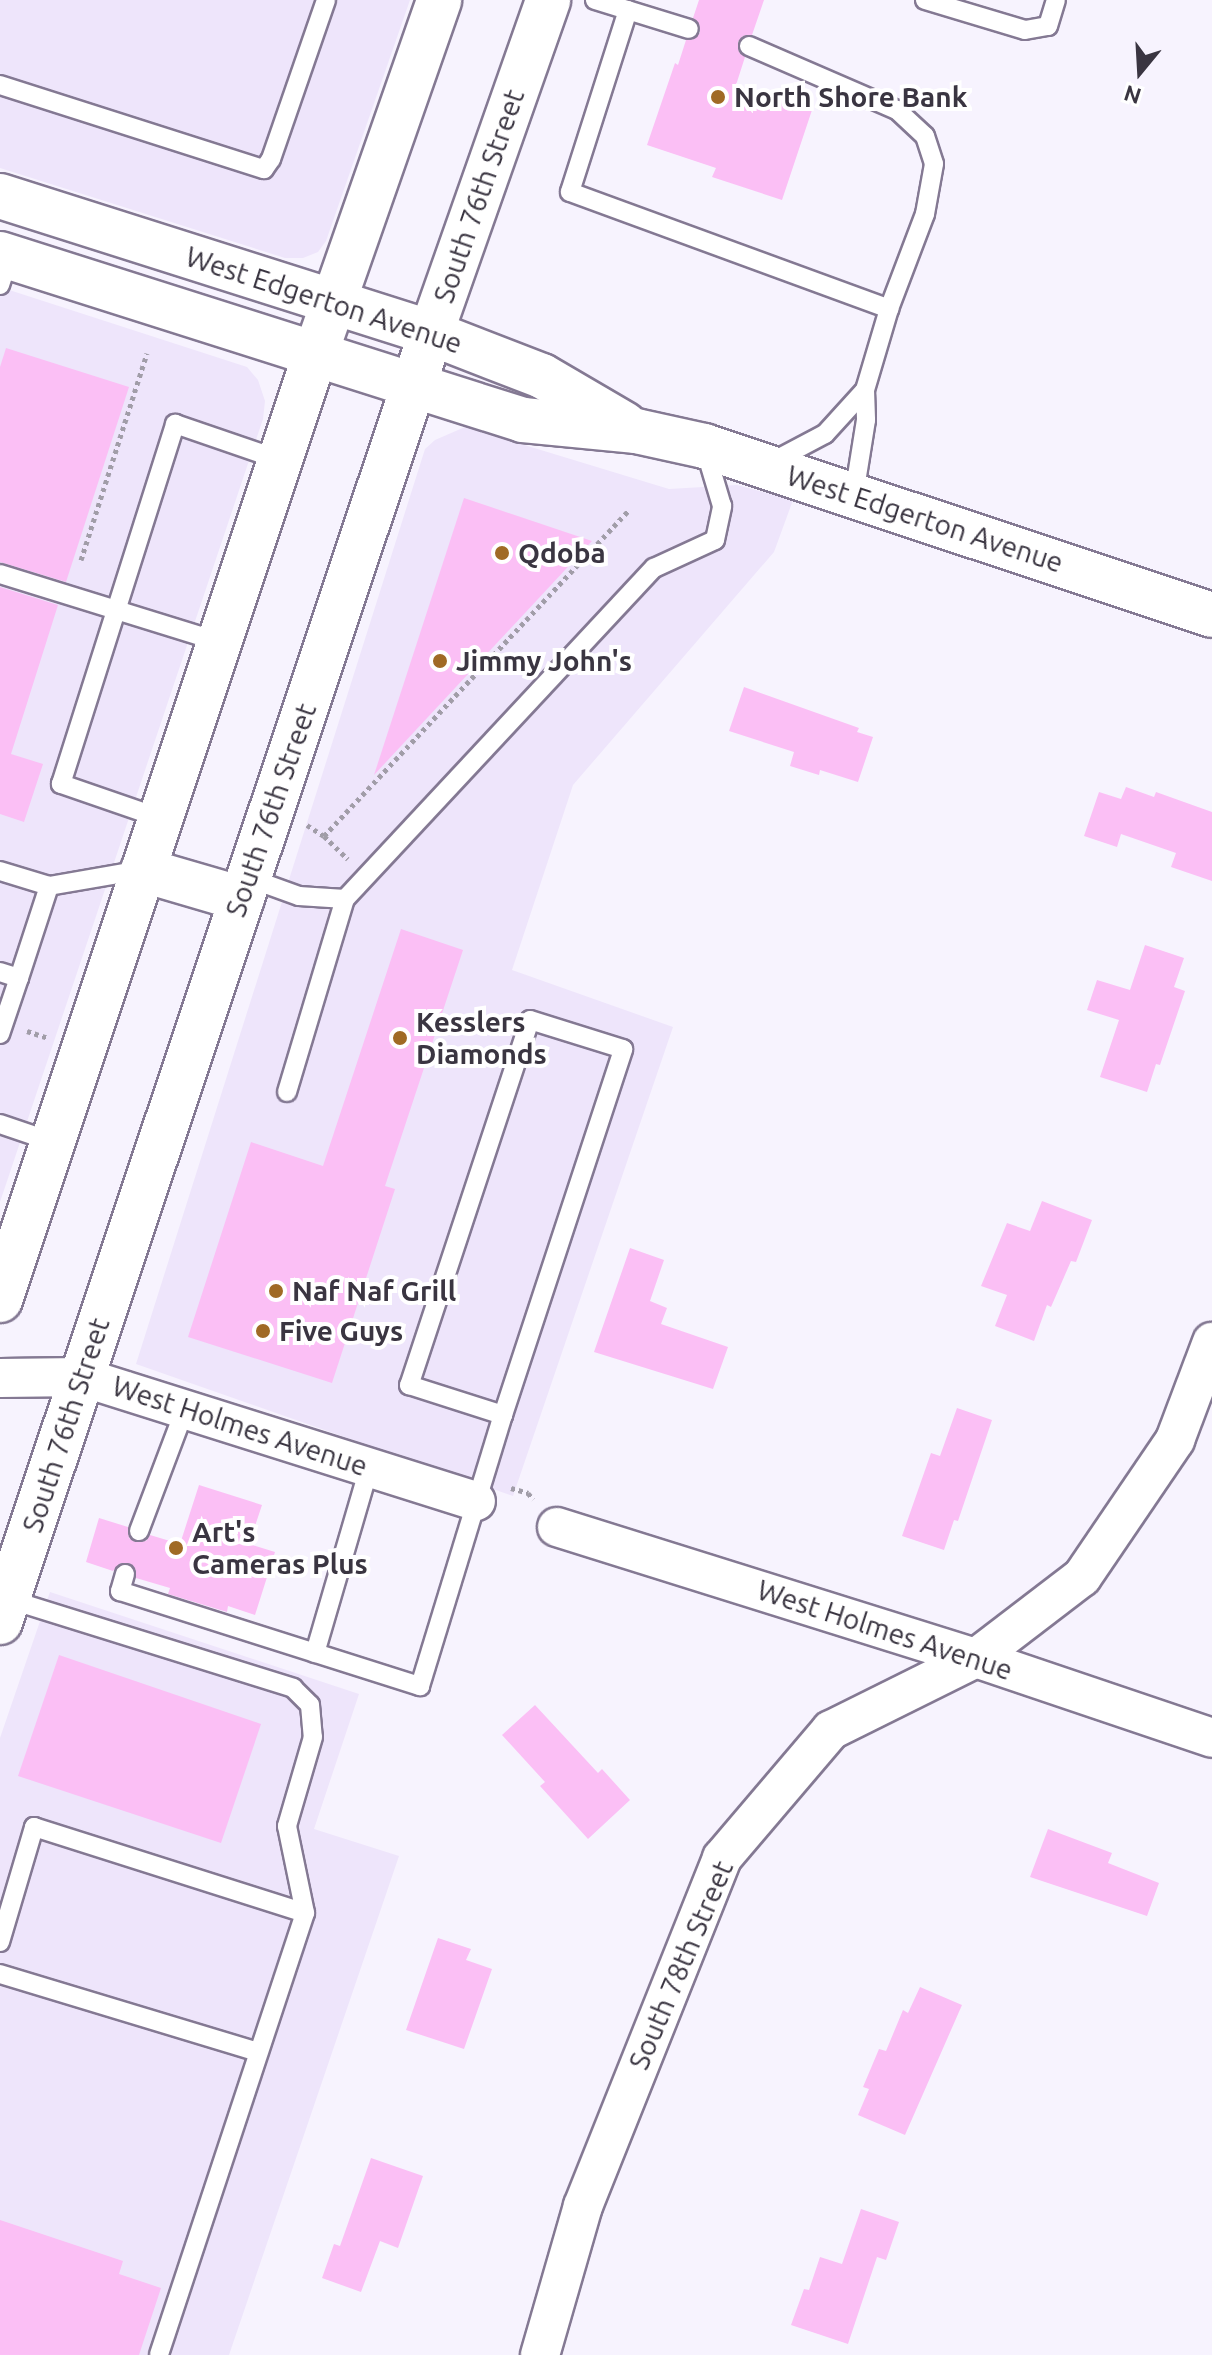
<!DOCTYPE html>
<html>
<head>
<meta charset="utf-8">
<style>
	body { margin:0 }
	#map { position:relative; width:1212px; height:2355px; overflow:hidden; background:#f7f3fe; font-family:Ubuntu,sans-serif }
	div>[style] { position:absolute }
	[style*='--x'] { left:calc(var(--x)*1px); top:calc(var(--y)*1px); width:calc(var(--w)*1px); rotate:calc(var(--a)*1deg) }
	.built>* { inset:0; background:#eee5fb }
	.building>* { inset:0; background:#fbbff5 }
	.path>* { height:5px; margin-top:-2.5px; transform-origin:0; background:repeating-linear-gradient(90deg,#a19da8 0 4px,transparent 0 8px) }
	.roads { filter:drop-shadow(2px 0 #847993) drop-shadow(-2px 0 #847993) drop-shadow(0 2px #847993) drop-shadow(0 -2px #847993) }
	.service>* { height:18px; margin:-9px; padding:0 9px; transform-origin:9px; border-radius:9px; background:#fff }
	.minor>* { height:38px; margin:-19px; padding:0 19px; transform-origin:19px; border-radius:19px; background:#fff }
	.tertiary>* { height:44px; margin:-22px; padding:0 22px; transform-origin:22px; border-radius:22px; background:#fff }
	.secondary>* { height:44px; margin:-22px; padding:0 22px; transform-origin:22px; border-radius:22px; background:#fff }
	.dots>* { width:22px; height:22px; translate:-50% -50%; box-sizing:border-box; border:4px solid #fff; border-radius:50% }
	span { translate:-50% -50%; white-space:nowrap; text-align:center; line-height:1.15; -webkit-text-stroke:8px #fff; paint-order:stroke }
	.poi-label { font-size:28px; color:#3a3541; font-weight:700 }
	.left { translate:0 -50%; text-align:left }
	.street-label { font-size:28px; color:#3a3541 }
	.north { position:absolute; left:1100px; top:32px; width:80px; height:80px; -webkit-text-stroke:6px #fff; paint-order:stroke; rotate:198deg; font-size:22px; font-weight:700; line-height:32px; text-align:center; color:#3a3541 }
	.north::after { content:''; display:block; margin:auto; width:28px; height:36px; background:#3a3541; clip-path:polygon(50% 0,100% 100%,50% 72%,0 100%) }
</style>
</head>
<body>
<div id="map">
	<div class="built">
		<i style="clip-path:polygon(0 0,410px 0,326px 241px,318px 252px,303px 258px,285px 258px,0 168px)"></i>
		<i style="clip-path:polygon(0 287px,247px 367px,258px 380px,265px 401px,263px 419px,0 1202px)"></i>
		<i style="clip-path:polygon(465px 427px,669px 489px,737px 485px,793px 500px,774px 552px,573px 785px,512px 970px,673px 1027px,513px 1496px,136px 1364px,425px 449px,435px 440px)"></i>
		<i style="clip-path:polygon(50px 1592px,359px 1694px,314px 1829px,399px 1856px,229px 2355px,0 2355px,0 1738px)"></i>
	</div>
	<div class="building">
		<i style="clip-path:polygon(699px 0,764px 0,752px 35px,743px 36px,738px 42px,739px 52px,745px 57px,736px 85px,812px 110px,782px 200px,712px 177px,716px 168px,647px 145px,675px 63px,678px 65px,686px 40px,692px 40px,700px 33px,700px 26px,693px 18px)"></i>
		<i style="clip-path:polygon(6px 348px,129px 387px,66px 582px,0 562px,0 367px)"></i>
		<i style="clip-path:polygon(464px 498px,592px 541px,374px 775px)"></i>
		<i style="clip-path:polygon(0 587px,58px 605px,11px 754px,43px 764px,24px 822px,0 814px)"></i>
		<i style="clip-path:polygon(744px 687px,859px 728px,857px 732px,873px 737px,858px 782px,820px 770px,819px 775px,790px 766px,794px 752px,729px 731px)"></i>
		<i style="clip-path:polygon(1126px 787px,1154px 797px,1156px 792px,1212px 812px,1212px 881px,1171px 867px,1176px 853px,1121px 834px,1117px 847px,1084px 836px,1099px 792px,1121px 799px)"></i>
		<i style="clip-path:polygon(401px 929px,463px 950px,385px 1186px,395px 1189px,332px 1383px,188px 1337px,251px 1142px,323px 1166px)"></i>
		<i style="clip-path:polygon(1145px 945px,1184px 958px,1174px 987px,1185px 991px,1160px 1065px,1156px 1064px,1147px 1092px,1100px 1077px,1119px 1020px,1087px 1010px,1097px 980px,1130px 990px)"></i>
		<i style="clip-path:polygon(1042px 1201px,1092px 1220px,1076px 1262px,1071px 1261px,1051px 1307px,1047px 1305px,1034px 1341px,995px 1326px,1007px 1295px,981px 1286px,1007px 1223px,1030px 1231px)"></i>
		<i style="clip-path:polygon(630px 1248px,664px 1260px,650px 1301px,667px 1308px,661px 1324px,728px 1347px,713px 1389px,594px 1352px)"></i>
		<i style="clip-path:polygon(957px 1408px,992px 1420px,958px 1521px,954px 1520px,944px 1550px,902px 1536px,931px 1453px,940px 1456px)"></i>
		<i style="clip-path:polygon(199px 1485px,262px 1505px,249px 1544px,275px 1552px,255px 1615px,228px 1606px,227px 1612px,168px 1594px,170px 1588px,136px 1578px,136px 1570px,129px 1563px,121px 1563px,113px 1571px,86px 1562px,99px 1518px,128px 1527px,129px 1538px,136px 1542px,146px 1541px,150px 1535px,180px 1544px)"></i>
		<i style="clip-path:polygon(59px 1655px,261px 1724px,221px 1843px,18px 1776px)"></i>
		<i style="clip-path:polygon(535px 1705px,598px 1773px,602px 1769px,630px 1800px,588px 1839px,540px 1786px,545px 1782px,502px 1735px)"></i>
		<i style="clip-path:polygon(1048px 1829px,1112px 1853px,1108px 1863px,1159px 1883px,1147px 1916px,1030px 1877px)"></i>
		<i style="clip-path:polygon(438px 1938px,471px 1949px,466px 1960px,492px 1969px,464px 2049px,406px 2030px)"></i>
		<i style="clip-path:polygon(920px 1987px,962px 2005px,905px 2135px,858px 2115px,869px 2089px,863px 2087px,879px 2049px,886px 2051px,903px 2010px,908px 2013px)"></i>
		<i style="clip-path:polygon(371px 2158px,423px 2176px,398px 2248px,380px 2241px,361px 2292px,322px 2278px,334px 2244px,340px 2246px)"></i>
		<i style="clip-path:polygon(861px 2209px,899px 2222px,886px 2260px,877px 2257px,848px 2344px,791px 2325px,804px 2289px,809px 2290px,820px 2257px,842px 2264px)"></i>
		<i style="clip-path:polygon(0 2220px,123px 2261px,119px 2274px,161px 2288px,139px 2355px,0 2355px)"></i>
	</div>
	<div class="path">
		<i style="--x:81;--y:560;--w:217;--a:-72.3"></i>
		<i style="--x:307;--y:825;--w:20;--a:33"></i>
		<i style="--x:324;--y:836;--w:33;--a:44"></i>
		<i style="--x:324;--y:836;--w:445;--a:-46.9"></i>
		<i style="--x:27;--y:1031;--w:22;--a:18"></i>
		<i style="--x:511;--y:1488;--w:18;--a:16"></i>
		<i style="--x:528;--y:1493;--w:8;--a:50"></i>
	</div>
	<div class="roads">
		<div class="service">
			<i style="--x:595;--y:0;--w:98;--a:17.1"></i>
			<i style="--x:925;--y:0;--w:104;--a:16.7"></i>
			<i style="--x:1025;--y:30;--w:23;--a:-10"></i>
			<i style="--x:1048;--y:26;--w:27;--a:-73"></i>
			<i style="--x:628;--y:10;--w:191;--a:107.7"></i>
			<i style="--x:570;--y:192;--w:340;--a:20.1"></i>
			<i style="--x:749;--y:46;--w:161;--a:23.4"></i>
			<i style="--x:897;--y:110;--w:38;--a:43"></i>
			<i style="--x:925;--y:136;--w:29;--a:72"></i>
			<i style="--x:934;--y:164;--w:51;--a:100.2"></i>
			<i style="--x:925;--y:214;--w:102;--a:110.8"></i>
			<i style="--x:889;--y:309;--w:84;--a:106.5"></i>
			<i style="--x:865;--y:390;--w:30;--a:88"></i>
			<i style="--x:866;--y:420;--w:76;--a:99.1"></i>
			<i style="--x:0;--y:85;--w:277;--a:17.7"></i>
			<i style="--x:264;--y:169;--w:12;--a:-55"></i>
			<i style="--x:271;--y:159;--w:168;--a:-70.9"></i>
			<i style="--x:0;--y:285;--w:29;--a:-72"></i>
			<i style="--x:770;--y:463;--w:62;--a:-27.8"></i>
			<i style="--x:825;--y:434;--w:59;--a:-47.7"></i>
			<i style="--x:0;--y:574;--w:229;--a:17.2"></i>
			<i style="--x:160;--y:818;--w:105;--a:-161"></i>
			<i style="--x:61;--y:784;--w:378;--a:-72.4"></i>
			<i style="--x:175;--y:424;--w:111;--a:18.9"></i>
			<i style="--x:0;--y:871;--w:51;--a:17"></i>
			<i style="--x:49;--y:886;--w:93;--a:-9.9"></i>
			<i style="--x:249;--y:878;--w:53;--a:19.8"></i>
			<i style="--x:299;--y:896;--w:46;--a:3.7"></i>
			<i style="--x:345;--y:899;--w:453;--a:-47"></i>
			<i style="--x:654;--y:568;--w:67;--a:-24.7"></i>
			<i style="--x:715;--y:540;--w:35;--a:-78"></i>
			<i style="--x:722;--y:506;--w:59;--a:-106.6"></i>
			<i style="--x:0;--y:972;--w:20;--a:18"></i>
			<i style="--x:19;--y:978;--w:97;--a:-71.9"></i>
			<i style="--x:0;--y:1034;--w:59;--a:-71.3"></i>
			<i style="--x:287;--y:1092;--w:202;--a:-73.3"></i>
			<i style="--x:0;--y:1124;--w:56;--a:18.8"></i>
			<i style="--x:139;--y:1531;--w:130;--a:-69.3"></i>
			<i style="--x:125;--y:1574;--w:18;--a:106"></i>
			<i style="--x:120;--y:1591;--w:315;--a:17.6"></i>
			<i style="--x:420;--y:1686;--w:283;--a:-73"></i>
			<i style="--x:503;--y:1415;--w:385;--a:-71.8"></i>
			<i style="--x:623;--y:1049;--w:97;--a:-162.7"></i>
			<i style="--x:530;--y:1020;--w:385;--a:108.3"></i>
			<i style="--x:409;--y:1385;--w:99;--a:17.7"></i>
			<i style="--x:8;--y:1599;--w:299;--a:17.3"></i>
			<i style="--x:293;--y:1688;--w:24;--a:45"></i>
			<i style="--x:310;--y:1705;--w:32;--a:85"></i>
			<i style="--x:313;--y:1737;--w:93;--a:106.3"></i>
			<i style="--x:287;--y:1826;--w:89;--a:78.3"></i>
			<i style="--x:305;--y:1913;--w:465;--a:108.3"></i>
			<i style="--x:315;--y:1653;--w:193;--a:-73.7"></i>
			<i style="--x:0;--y:1942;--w:120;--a:-73.5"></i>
			<i style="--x:34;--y:1827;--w:284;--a:17.6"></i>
			<i style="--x:0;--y:1974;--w:270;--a:16.8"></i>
		</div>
		<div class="minor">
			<i style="--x:0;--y:1378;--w:82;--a:-0.7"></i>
			<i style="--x:82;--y:1377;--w:413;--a:17.5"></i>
			<i style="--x:557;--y:1527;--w:439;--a:17.4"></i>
			<i style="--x:976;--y:1658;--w:249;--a:18.7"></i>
			<i style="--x:540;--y:2355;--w:155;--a:-73.9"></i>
			<i style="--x:583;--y:2206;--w:375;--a:-68.2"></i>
			<i style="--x:722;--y:1858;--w:168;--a:-49.6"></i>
			<i style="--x:831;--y:1730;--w:162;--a:-26.4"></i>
			<i style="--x:976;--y:1658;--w:133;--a:-37.4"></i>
			<i style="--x:1082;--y:1577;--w:166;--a:-55.8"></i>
			<i style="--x:1175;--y:1440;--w:105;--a:-69.3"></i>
		</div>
		<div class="tertiary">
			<i style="--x:0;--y:196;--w:452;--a:17.6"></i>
			<i style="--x:431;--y:333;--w:119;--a:21.2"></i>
			<i style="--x:542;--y:376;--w:95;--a:30.3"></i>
			<i style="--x:0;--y:254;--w:549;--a:17.61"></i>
			<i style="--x:523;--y:420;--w:114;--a:5.6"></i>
			<i style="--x:636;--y:431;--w:70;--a:12.4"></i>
			<i style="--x:704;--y:446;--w:535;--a:18.4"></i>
		</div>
		<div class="secondary">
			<i style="--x:143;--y:870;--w:103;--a:16.3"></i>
			<i style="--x:0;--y:1300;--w:996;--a:-71.57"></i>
			<i style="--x:315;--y:355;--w:376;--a:-70.7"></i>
			<i style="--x:0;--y:1622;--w:1359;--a:-71.51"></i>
			<i style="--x:431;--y:333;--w:353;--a:-70.6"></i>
		</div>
	</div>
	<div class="dots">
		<i style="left:718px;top:97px;background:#a06a25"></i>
		<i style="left:502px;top:553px;background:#a06a25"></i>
		<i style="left:440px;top:661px;background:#a06a25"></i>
		<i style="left:400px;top:1038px;background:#a06a25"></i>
		<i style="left:276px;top:1291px;background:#a06a25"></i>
		<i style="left:263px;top:1331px;background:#a06a25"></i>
		<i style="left:176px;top:1548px;background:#a06a25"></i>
	</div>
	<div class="poi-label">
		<span class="left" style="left:734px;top:97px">North Shore Bank</span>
		<span class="left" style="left:518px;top:553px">Qdoba</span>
		<span class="left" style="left:456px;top:661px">Jimmy John's</span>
		<span class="left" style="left:416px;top:1038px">Kesslers<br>Diamonds</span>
		<span class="left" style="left:292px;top:1291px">Naf Naf Grill</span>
		<span class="left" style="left:279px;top:1331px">Five Guys</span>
		<span class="left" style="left:192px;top:1548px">Art's<br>Cameras Plus</span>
	</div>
	<div class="street-label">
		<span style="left:479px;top:196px;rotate:-71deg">South 76th Street</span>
		<span style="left:324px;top:300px;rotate:18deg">West Edgerton Avenue</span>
		<span style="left:925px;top:519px;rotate:18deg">West Edgerton Avenue</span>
		<span style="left:271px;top:810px;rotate:-71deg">South 76th Street</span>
		<span style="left:66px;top:1425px;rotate:-72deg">South 76th Street</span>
		<span style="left:240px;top:1426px;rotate:18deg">West Holmes Avenue</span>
		<span style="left:885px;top:1630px;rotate:18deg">West Holmes Avenue</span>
		<span style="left:681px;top:1965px;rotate:-67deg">South 78th Street</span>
	</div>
	<div class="north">N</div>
</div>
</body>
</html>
